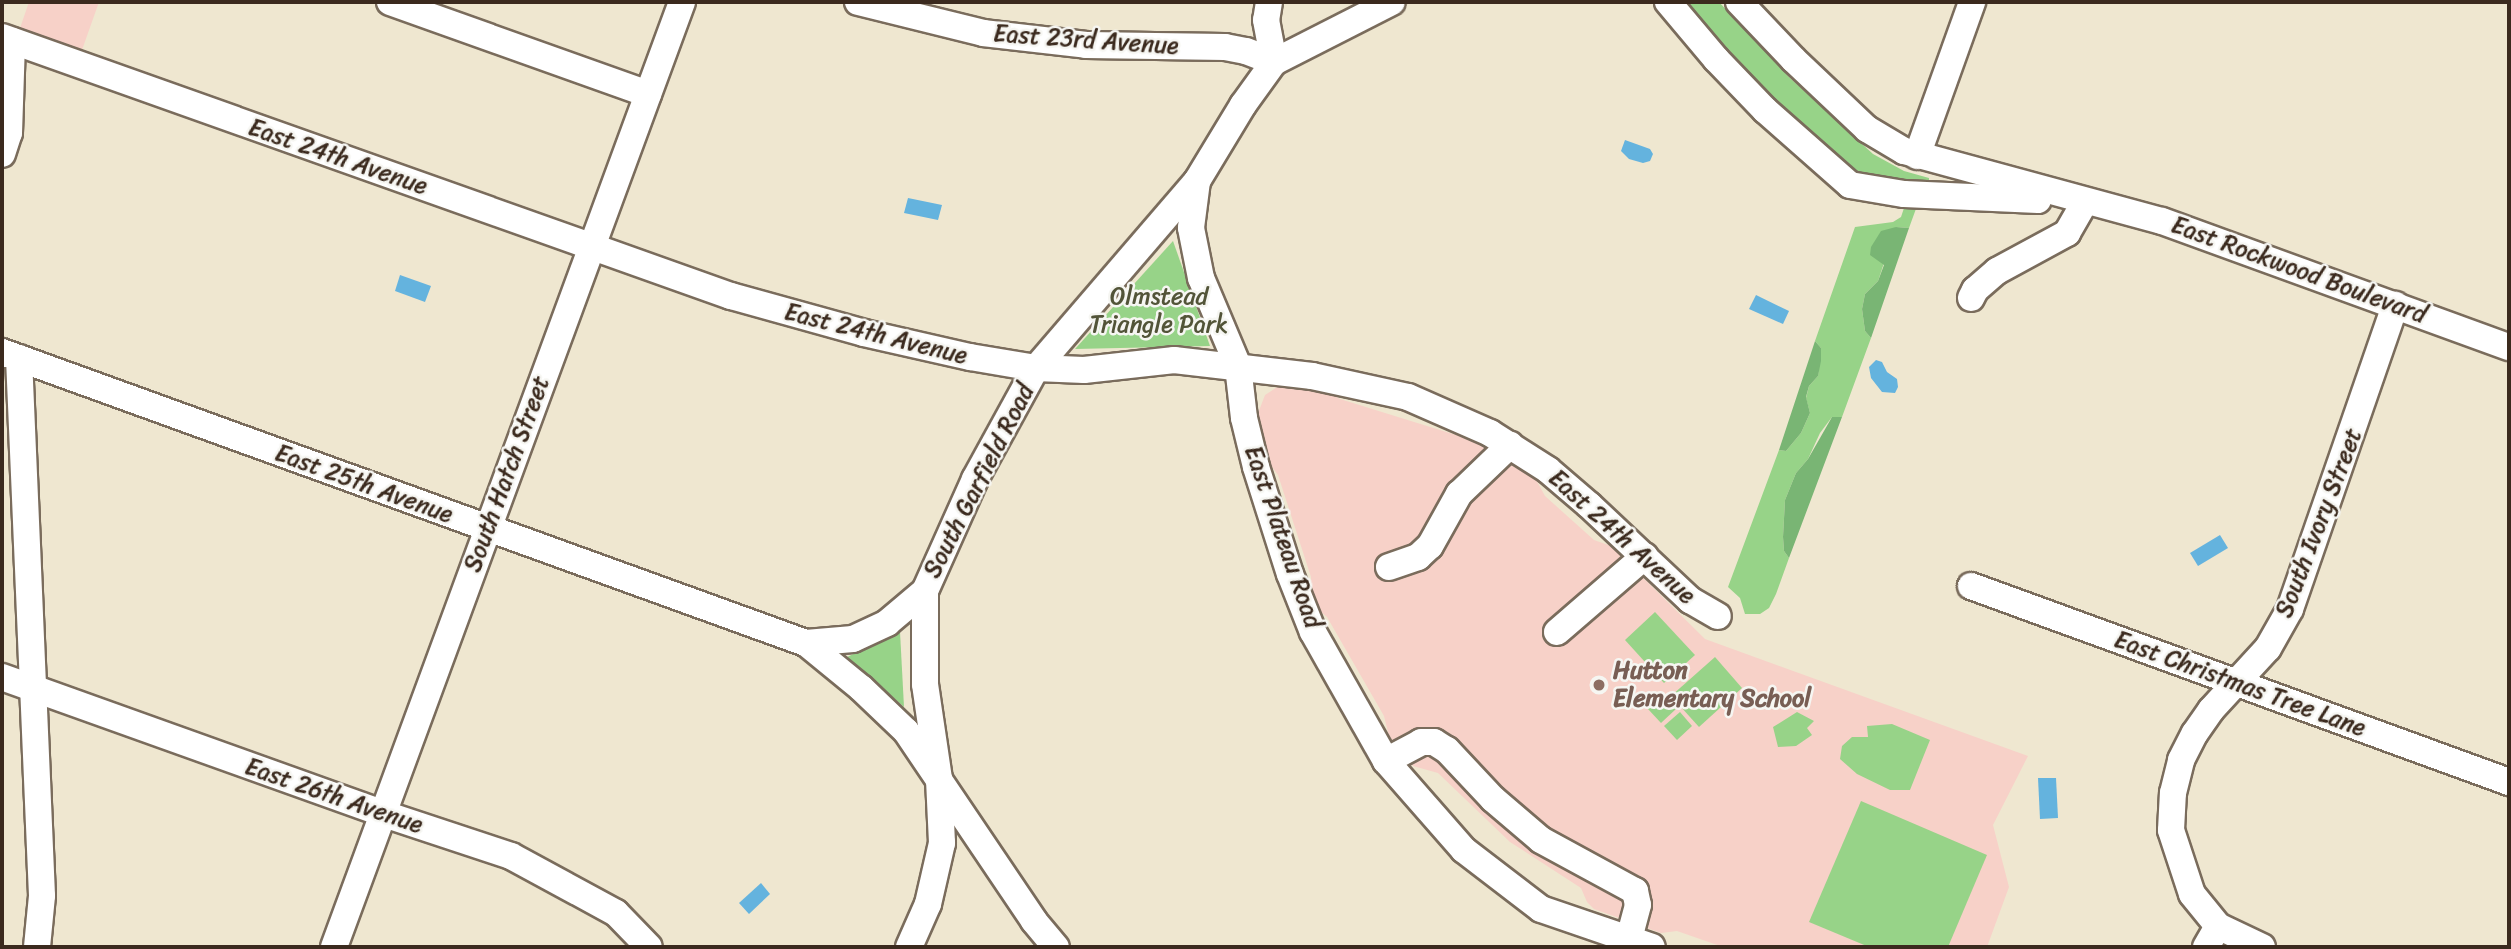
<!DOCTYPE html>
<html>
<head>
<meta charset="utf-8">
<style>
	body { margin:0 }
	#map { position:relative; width:2511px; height:949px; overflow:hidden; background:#efe7d0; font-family:Sriracha,sans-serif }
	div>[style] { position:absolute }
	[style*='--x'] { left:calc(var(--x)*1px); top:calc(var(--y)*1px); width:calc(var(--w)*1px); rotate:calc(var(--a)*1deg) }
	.built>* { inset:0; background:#f7d1c8 }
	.green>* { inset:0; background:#97d388 }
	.forest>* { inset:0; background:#79b574 }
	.water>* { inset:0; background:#64b3de }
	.roads { filter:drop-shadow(2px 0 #7a6c5c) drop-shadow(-2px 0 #7a6c5c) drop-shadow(0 2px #7a6c5c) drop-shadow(0 -2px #7a6c5c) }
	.minor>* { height:26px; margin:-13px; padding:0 13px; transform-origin:13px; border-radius:13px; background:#fff }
	.dots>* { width:19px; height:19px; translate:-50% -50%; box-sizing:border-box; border:4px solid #f6f6f2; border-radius:50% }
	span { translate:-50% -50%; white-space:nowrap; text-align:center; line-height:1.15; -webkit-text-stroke:5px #f6f6f2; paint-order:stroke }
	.street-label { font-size:24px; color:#3b2a1e }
	.park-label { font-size:24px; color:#525438 }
	.education-label { font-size:24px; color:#785e54; font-weight:700 }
	.left { translate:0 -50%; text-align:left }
	.frame { position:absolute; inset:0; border:4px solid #3b2a1e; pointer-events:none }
</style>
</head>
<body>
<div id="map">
	<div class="built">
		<i style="clip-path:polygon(29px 2px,99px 2px,82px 50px,20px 28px)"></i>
		<i style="clip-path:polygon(1282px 384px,1323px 389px,1340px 399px,1485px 444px,1534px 476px,1545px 496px,1594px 540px,1611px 546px,1705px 639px,2028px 756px,1993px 825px,2009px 887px,1987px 947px,1723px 947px,1677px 931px,1661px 933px,1594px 909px,1587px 902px,1581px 888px,1510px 842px,1438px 773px,1413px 766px,1389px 736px,1384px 716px,1327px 617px,1314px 606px,1310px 594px,1311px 577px,1278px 475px,1266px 459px,1255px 421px,1265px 395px)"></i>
	</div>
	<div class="green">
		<i style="clip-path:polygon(1679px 2px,1719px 2px,1790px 78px,1873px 154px,1904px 171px,1929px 178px,1929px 181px,1862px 178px,1785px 114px)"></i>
		<i style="clip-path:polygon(1905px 205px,1917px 206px,1909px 228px,1896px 227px,1878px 281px,1865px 294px,1862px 309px,1865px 331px,1871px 338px,1842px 417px,1832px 417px,1820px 433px,1808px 459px,1796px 473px,1785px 500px,1783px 537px,1784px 551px,1789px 558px,1776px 594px,1769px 608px,1760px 614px,1745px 614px,1740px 598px,1728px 587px,1779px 450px,1786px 451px,1801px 433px,1810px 413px,1806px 398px,1809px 386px,1818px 376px,1821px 348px,1815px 341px,1855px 227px,1893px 222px,1901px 217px)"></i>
		<i style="clip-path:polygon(1173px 241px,1210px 346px,1075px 349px)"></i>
		<i style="clip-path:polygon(1655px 612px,1695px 655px,1664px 683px,1625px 640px)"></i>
		<i style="clip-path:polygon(900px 632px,904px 707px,847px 657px)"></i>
		<i style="clip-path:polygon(1715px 657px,1742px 688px,1699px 727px,1671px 696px)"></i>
		<i style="clip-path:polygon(1665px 695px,1677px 708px,1661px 723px,1648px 709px)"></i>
		<i style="clip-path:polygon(1680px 712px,1692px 726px,1677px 740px,1664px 726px)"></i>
		<i style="clip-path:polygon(1797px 712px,1814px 721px,1807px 728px,1812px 735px,1796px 746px,1778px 747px,1773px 727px)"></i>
		<i style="clip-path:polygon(1892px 724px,1930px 740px,1910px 790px,1890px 790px,1857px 774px,1840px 759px,1842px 746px,1852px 737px,1868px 737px,1867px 726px)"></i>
		<i style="clip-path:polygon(1861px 801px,1987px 855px,1948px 947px,1869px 947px,1809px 922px)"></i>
	</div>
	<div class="forest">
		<i style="clip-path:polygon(1896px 227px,1909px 228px,1871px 338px,1865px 331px,1862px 309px,1865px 294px,1878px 281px,1884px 265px,1870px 255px,1871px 247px,1881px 231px)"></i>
		<i style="clip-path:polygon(1815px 341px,1821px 348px,1821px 361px,1818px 376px,1809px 386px,1806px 397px,1810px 413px,1801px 433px,1786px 451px,1779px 450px)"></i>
		<i style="clip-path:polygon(1832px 417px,1842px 417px,1789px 558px,1784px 551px,1783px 537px,1785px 500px,1796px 473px,1808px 459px)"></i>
	</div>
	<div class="water">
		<i style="clip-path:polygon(1625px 140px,1650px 149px,1653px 154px,1650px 161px,1643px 163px,1629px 159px,1621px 151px)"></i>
		<i style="clip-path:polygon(908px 198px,942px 205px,938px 220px,904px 213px)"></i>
		<i style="clip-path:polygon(400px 275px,431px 286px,425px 302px,395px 291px)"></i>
		<i style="clip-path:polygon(1756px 295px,1789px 311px,1783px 324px,1749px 309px)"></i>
		<i style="clip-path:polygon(1876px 360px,1882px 362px,1887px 372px,1897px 379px,1898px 387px,1895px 393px,1882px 392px,1871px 378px,1869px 367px)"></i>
		<i style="clip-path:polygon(2220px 535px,2228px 548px,2198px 566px,2190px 553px)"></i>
		<i style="clip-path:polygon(2038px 778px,2056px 778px,2058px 818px,2040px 819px)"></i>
		<i style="clip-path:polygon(761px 883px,770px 894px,749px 914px,739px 903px)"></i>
	</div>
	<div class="roads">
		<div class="minor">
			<i style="--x:390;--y:2;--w:274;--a:19.6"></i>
			<i style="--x:858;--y:2;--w:129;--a:13.9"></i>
			<i style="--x:983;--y:33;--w:104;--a:6.6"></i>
			<i style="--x:1086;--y:45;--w:139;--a:0.8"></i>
			<i style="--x:1225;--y:47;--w:21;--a:11"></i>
			<i style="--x:1246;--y:51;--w:30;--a:21"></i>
			<i style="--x:1269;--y:2;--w:18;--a:99"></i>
			<i style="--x:1266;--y:20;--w:43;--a:79.2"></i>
			<i style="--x:1668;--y:2;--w:75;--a:49.9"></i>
			<i style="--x:1716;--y:59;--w:71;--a:46.1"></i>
			<i style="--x:1765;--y:110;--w:113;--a:41.4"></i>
			<i style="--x:1850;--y:185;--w:55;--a:9.5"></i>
			<i style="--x:1904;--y:194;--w:134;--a:2.6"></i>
			<i style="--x:1739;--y:2;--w:79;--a:46.5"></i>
			<i style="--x:1793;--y:59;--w:102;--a:43.4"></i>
			<i style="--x:1867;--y:129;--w:43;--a:30.7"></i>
			<i style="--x:1904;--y:151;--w:267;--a:15.2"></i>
			<i style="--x:2162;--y:221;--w:369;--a:20"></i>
			<i style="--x:2;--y:37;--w:774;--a:19.56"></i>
			<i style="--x:731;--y:296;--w:138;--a:15.5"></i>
			<i style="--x:864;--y:333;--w:109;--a:12.8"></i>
			<i style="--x:970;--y:357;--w:67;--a:9.5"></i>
			<i style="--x:1036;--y:368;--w:48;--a:2.4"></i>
			<i style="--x:1084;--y:370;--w:91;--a:-6.3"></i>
			<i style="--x:1174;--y:360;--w:139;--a:6.6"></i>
			<i style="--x:1312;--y:376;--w:98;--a:12.3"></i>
			<i style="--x:1408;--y:397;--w:90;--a:23.7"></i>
			<i style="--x:1490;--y:433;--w:69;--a:32.5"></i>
			<i style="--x:1548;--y:470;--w:54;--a:40.5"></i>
			<i style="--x:1589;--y:505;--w:139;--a:43.2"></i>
			<i style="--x:1690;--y:600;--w:32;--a:30"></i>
			<i style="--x:2;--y:154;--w:22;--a:-72"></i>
			<i style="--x:9;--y:133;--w:92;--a:-88.1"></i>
			<i style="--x:1917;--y:156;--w:164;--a:-70.3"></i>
			<i style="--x:1197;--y:181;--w:47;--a:97.3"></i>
			<i style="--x:1191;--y:228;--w:51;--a:78.7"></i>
			<i style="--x:1201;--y:278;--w:95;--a:67.2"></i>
			<i style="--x:1238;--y:366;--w:52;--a:83.4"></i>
			<i style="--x:1244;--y:418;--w:50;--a:76.2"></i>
			<i style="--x:1256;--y:467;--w:112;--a:72.4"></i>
			<i style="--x:1290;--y:574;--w:62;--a:68.4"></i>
			<i style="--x:1313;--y:632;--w:148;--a:60.5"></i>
			<i style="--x:1386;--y:761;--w:118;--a:48.8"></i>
			<i style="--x:1464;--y:850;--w:97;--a:37.5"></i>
			<i style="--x:1541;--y:909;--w:117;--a:18.9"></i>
			<i style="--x:1971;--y:298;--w:9;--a:-63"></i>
			<i style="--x:1975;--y:290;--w:29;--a:-41"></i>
			<i style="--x:1997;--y:271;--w:80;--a:-28.5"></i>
			<i style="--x:2067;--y:233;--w:36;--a:-60"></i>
			<i style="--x:2;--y:352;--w:855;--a:19.9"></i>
			<i style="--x:806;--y:643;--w:71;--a:39.3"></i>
			<i style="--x:861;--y:688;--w:62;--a:43.7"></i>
			<i style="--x:906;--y:731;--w:229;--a:56"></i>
			<i style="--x:1034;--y:921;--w:34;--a:50"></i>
			<i style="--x:19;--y:358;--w:538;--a:87.55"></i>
			<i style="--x:42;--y:896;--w:51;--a:95.6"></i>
			<i style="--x:1389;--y:567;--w:31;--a:-19"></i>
			<i style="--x:1418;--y:557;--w:16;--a:-43"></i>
			<i style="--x:1430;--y:546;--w:60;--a:-60.9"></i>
			<i style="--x:1459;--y:494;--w:71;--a:-43.9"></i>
			<i style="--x:1971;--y:586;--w:573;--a:20.02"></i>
			<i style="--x:1557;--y:632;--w:116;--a:-40.8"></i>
			<i style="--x:806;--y:643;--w:47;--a:-4.9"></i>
			<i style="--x:853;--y:639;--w:38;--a:-25"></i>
			<i style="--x:887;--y:623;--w:50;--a:-40.1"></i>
			<i style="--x:2;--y:677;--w:406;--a:19.7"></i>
			<i style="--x:384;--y:814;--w:134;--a:18.3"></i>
			<i style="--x:511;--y:856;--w:119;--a:28.5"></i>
			<i style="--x:616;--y:913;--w:47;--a:45.9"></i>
			<i style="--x:1386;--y:761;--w:40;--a:-28"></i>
			<i style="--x:1421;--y:742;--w:13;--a:0"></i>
			<i style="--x:1434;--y:742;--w:15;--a:32"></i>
			<i style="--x:1447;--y:750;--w:67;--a:46.8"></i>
			<i style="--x:1493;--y:799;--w:63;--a:40.5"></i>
			<i style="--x:1541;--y:840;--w:107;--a:28.5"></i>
			<i style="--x:1635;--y:891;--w:14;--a:78"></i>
			<i style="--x:1638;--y:905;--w:35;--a:105"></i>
			<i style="--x:334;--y:947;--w:1007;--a:-69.78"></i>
			<i style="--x:909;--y:947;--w:47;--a:-66.2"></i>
			<i style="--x:928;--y:904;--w:63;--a:-77.1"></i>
			<i style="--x:942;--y:843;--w:64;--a:-92.7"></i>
			<i style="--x:939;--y:779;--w:96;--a:-98.4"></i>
			<i style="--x:925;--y:684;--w:93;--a:-90"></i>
			<i style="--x:925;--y:591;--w:123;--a:-65.9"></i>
			<i style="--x:975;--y:479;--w:127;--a:-61.2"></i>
			<i style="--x:1036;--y:368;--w:247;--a:-49.3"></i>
			<i style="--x:1197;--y:181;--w:89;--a:-58.8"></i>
			<i style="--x:1243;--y:105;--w:53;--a:-54.2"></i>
			<i style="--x:1274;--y:62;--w:132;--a:-27"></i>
			<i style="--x:2206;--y:947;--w:24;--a:-60"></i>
			<i style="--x:2262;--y:947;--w:49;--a:-154.5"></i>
			<i style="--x:2218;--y:926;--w:41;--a:-129.1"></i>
			<i style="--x:2192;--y:894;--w:67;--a:-108.2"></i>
			<i style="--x:2171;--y:830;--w:37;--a:-87"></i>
			<i style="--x:2173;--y:793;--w:34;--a:-76"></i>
			<i style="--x:2181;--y:760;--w:30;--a:-63"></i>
			<i style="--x:2195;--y:733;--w:28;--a:-55"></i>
			<i style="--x:2211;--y:710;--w:84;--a:-47.4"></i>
			<i style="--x:2268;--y:648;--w:45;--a:-60.6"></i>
			<i style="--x:2290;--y:609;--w:322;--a:-70.9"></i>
		</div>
	</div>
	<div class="dots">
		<i style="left:1599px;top:685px;background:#8d6e63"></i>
	</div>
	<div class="street-label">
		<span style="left:1086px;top:40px;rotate:4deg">East 23rd Avenue</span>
		<span style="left:338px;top:157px;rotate:19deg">East 24th Avenue</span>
		<span style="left:2299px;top:270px;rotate:20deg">East Rockwood Boulevard</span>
		<span style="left:876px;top:334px;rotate:14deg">East 24th Avenue</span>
		<span style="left:507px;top:474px;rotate:-70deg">South Hatch Street</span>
		<span style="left:979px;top:481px;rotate:-63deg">South Garfield Road</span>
		<span style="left:364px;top:484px;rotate:20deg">East 25th Avenue</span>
		<span style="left:2319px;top:523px;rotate:-69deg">South Ivory Street</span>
		<span style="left:1283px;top:537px;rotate:71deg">East Plateau Road</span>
		<span style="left:1622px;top:537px;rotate:42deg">East 24th Avenue</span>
		<span style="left:2240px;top:684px;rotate:20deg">East Christmas Tree Lane</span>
		<span style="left:334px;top:796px;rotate:19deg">East 26th Avenue</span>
	</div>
	<div class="park-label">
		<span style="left:1159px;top:311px">Olmstead<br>Triangle Park</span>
	</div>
	<div class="education-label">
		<span class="left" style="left:1613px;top:685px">Hutton<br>Elementary School</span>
	</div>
	<div class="frame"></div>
</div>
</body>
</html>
